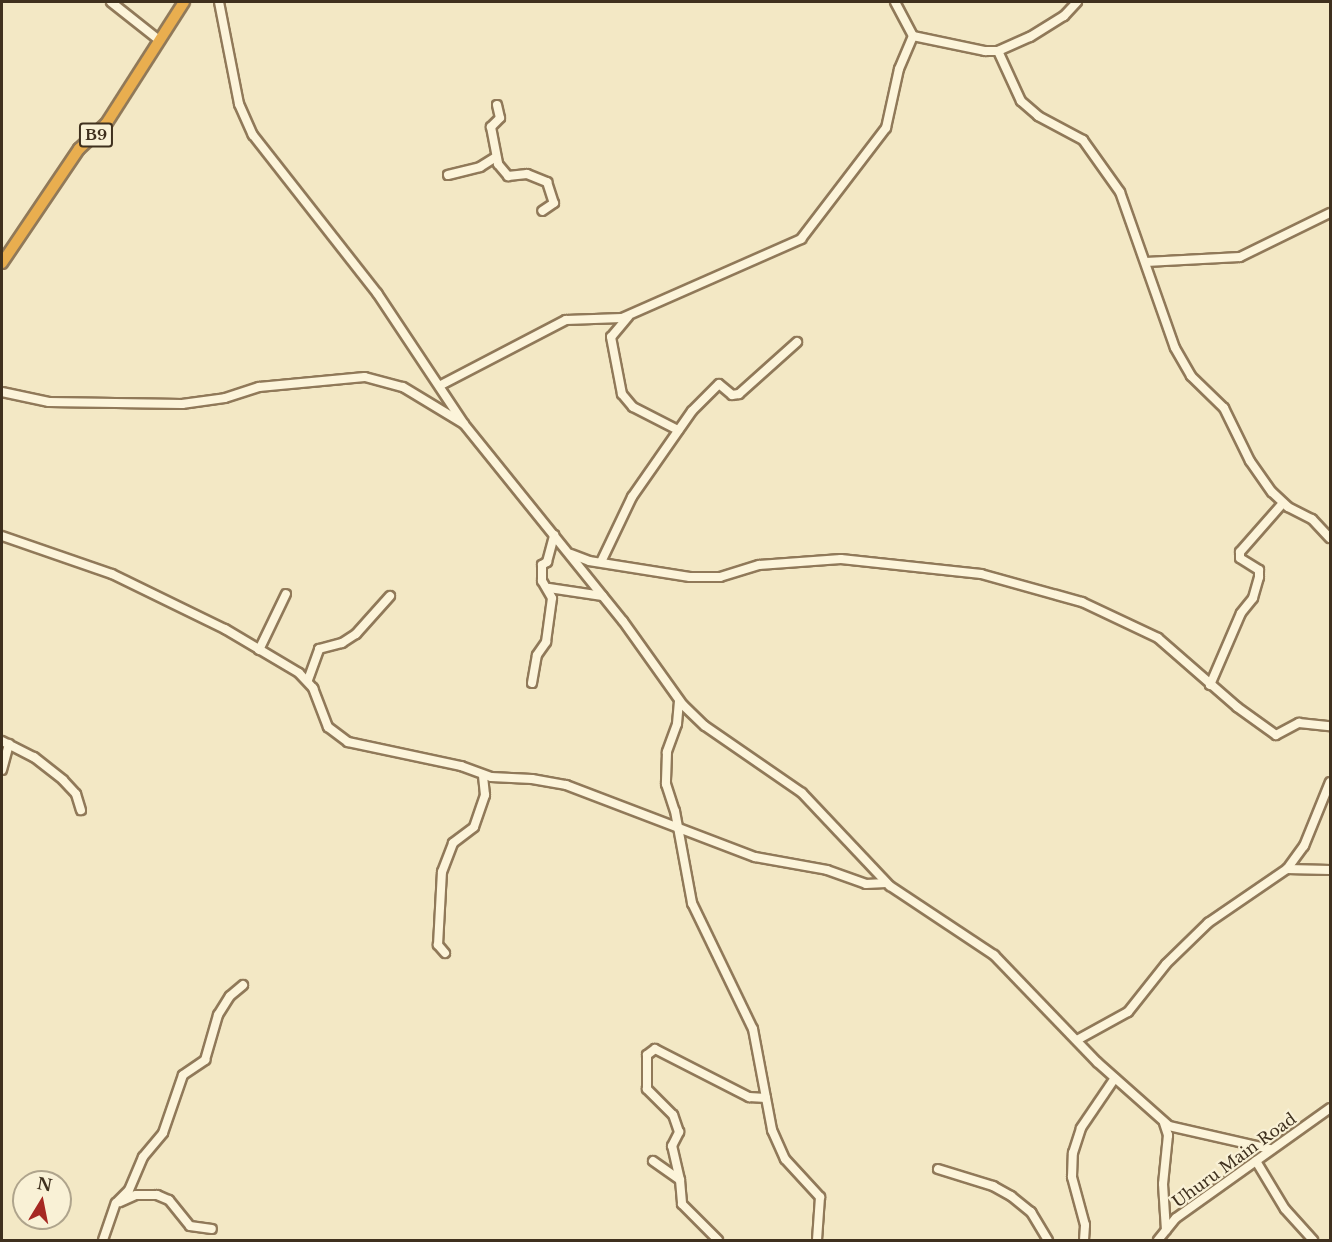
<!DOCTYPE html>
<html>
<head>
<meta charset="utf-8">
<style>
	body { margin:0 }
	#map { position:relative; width:1332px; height:1242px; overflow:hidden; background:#f3e8c5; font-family:"Libre Baskerville",serif }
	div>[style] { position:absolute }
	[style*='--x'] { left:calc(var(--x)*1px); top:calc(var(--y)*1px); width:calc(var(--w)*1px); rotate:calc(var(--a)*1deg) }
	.roads { filter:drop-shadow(2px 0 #907959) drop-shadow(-2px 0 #907959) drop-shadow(0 2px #907959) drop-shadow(0 -2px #907959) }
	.minor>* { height:8px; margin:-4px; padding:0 4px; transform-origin:4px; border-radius:4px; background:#fcf4da }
	.highway>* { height:10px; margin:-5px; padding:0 5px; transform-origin:5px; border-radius:5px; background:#e9ae4f }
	span { translate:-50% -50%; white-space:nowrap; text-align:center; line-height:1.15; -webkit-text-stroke:4.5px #f9f1d6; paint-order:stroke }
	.shield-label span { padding:2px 4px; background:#f9f1d6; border:2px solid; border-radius:4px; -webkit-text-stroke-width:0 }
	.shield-label { font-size:15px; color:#3f301e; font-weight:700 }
	.street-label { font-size:16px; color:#3f301e }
	.frame { position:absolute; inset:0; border:3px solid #3f301e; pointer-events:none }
	.north { position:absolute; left:12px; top:1170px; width:60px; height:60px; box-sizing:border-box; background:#f9f1d6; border:2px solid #afa48c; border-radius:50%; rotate:10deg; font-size:16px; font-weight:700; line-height:24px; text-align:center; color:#3f301e }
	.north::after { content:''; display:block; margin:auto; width:21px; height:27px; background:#a62822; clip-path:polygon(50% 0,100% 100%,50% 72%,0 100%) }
</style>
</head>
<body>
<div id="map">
	<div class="roads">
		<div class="minor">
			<i style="--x:111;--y:2;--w:61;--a:38.4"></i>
			<i style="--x:219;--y:2;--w:104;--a:78.9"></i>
			<i style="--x:239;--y:104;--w:34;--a:66"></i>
			<i style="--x:253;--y:135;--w:201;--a:51.9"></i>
			<i style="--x:377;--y:293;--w:157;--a:56.4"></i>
			<i style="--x:464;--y:424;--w:253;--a:51.1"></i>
			<i style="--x:623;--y:621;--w:103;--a:54.5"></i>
			<i style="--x:683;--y:705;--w:30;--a:44"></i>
			<i style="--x:705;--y:726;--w:118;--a:34.6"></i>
			<i style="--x:802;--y:793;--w:128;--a:46.6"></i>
			<i style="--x:890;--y:886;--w:125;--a:33.6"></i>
			<i style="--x:994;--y:955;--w:149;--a:46.1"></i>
			<i style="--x:1097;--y:1062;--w:96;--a:41.6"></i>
			<i style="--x:1169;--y:1126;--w:104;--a:12.8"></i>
			<i style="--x:895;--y:2;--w:38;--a:62"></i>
			<i style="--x:913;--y:36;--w:74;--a:11.8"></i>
			<i style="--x:985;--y:51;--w:13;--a:0"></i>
			<i style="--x:998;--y:51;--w:35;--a:-24"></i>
			<i style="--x:1030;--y:37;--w:40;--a:-32"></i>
			<i style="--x:1064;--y:16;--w:19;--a:-47"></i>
			<i style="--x:998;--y:51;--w:55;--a:65.3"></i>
			<i style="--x:1021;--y:101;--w:23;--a:41"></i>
			<i style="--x:1038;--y:116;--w:51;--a:28.1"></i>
			<i style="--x:1083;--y:140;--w:64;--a:54.6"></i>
			<i style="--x:1120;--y:192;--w:165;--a:70.6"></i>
			<i style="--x:1175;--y:348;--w:32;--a:60"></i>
			<i style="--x:1191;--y:376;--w:46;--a:44.1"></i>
			<i style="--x:1224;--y:408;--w:59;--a:63.9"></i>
			<i style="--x:1250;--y:461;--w:38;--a:55"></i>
			<i style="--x:1272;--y:492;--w:22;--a:43"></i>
			<i style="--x:1288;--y:507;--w:27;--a:27"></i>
			<i style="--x:1312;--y:519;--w:26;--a:47"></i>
			<i style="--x:497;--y:105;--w:13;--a:77"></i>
			<i style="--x:500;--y:118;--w:13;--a:135"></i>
			<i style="--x:491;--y:127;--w:38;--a:79"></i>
			<i style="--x:498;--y:164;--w:16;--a:50"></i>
			<i style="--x:508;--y:176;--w:19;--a:-6"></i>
			<i style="--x:527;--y:174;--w:22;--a:22"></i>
			<i style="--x:547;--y:182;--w:22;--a:72"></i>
			<i style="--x:554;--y:203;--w:14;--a:146"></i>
			<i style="--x:448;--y:175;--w:33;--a:-14"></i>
			<i style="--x:480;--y:167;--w:19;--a:-32"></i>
			<i style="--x:1146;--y:262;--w:94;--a:-3"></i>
			<i style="--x:1240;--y:257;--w:100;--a:-26.1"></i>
			<i style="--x:628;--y:317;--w:26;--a:130"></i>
			<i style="--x:611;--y:337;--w:58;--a:79.1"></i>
			<i style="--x:622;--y:394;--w:17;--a:50"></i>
			<i style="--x:633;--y:407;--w:51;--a:27.1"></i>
			<i style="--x:441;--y:385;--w:141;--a:-27.5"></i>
			<i style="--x:566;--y:320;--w:56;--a:-2"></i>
			<i style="--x:622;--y:318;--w:196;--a:-23.8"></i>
			<i style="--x:801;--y:239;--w:140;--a:-52.6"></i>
			<i style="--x:886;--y:128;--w:60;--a:-77.6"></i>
			<i style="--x:899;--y:69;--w:36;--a:-67"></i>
			<i style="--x:2;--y:392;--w:48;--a:12"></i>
			<i style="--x:49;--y:402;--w:133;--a:0.9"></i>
			<i style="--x:182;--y:404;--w:43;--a:-7.9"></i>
			<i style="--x:225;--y:398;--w:36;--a:-18"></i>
			<i style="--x:259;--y:387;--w:106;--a:-5.4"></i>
			<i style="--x:365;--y:377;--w:39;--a:15"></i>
			<i style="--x:403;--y:387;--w:71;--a:31.2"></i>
			<i style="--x:2;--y:536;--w:116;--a:19.1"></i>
			<i style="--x:112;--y:574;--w:126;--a:26"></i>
			<i style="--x:225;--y:629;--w:86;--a:30.7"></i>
			<i style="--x:299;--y:673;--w:21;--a:47"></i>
			<i style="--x:313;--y:688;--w:42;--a:69"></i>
			<i style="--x:328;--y:727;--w:25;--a:37"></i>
			<i style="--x:348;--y:742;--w:116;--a:12"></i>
			<i style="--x:461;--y:766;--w:32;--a:20"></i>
			<i style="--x:491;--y:777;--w:41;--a:2.8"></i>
			<i style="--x:532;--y:779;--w:35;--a:10"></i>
			<i style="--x:566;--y:785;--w:202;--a:20.9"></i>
			<i style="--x:755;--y:857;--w:73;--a:10.2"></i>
			<i style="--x:827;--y:870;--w:41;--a:19.7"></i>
			<i style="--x:866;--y:884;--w:20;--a:-3"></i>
			<i style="--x:571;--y:554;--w:19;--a:21"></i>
			<i style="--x:589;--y:561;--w:102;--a:9"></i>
			<i style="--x:690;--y:577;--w:30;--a:0"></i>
			<i style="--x:720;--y:577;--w:41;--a:-17.1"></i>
			<i style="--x:759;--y:565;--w:82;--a:-4.2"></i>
			<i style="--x:841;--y:559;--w:141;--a:6.1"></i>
			<i style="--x:981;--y:574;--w:105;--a:15.5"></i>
			<i style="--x:1082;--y:602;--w:84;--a:25.3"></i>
			<i style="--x:1158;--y:638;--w:105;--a:41.1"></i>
			<i style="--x:1237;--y:707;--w:48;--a:35.7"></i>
			<i style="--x:1276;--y:735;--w:26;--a:-28"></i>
			<i style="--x:1299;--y:723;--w:31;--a:6"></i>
			<i style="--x:601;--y:562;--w:72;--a:-64.5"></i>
			<i style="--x:632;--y:497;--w:105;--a:-55.1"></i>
			<i style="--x:692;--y:411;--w:38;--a:-45"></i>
			<i style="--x:719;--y:384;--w:17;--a:40"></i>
			<i style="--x:732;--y:395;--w:7;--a:-8"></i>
			<i style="--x:739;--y:394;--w:78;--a:-41.9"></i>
			<i style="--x:549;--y:588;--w:54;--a:8.6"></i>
			<i style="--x:259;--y:650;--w:62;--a:-64.3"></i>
			<i style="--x:308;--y:680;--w:33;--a:-70"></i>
			<i style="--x:319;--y:649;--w:24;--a:-15"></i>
			<i style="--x:342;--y:643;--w:17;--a:-33"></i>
			<i style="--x:356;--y:634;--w:51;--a:-48.2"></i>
			<i style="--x:532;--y:683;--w:28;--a:-80"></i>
			<i style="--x:537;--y:655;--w:16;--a:-55"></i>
			<i style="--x:546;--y:642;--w:44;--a:-82.2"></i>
			<i style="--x:552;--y:598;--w:20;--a:-120"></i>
			<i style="--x:542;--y:581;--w:16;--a:-90"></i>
			<i style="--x:542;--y:565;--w:6;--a:-31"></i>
			<i style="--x:547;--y:562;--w:28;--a:-75"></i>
			<i style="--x:1210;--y:685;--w:78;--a:-66.7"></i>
			<i style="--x:1241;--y:613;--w:19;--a:-51"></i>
			<i style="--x:1253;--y:598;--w:22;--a:-74"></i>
			<i style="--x:1259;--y:577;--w:7;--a:-90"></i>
			<i style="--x:1259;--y:570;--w:22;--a:-148"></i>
			<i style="--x:1240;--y:558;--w:6;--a:-90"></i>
			<i style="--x:1240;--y:552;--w:65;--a:-48.7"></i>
			<i style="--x:679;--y:701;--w:23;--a:95"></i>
			<i style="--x:677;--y:724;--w:30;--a:110"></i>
			<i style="--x:667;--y:752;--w:32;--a:92"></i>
			<i style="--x:666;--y:784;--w:28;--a:72"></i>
			<i style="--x:675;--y:811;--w:94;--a:79.5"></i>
			<i style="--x:692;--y:903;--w:140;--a:64.2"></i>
			<i style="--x:753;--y:1029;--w:103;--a:79.3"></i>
			<i style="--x:772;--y:1130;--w:32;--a:66"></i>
			<i style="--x:785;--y:1159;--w:52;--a:47.4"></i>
			<i style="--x:820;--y:1197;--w:43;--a:94"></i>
			<i style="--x:2;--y:741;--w:36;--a:27"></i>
			<i style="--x:34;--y:757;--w:37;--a:38"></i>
			<i style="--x:63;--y:780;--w:19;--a:47"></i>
			<i style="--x:76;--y:794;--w:17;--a:73"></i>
			<i style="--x:2;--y:770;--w:27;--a:-75"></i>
			<i style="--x:1287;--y:869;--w:43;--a:1.3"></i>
			<i style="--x:445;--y:953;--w:11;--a:-131"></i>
			<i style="--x:438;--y:945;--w:73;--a:-86.9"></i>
			<i style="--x:442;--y:872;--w:31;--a:-69"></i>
			<i style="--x:453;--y:843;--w:26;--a:-37"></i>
			<i style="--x:474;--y:827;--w:34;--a:-71"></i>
			<i style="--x:485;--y:795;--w:20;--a:-96"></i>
			<i style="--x:1077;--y:1040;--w:58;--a:-28.8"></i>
			<i style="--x:1128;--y:1012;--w:61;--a:-51.6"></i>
			<i style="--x:1166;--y:964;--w:59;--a:-44.3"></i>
			<i style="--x:1208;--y:923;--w:96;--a:-34.4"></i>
			<i style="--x:1287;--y:869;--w:29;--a:-54"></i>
			<i style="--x:1304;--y:846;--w:69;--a:-67.9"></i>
			<i style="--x:1164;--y:1123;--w:13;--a:72"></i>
			<i style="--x:1168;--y:1135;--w:49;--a:95.8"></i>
			<i style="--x:1163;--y:1184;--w:46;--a:86.3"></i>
			<i style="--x:653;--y:1161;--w:33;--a:35"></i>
			<i style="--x:680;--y:1180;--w:24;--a:85"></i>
			<i style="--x:682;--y:1204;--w:51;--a:45"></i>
			<i style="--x:1256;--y:1161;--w:56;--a:58.9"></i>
			<i style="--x:1285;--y:1209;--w:42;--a:47.9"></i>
			<i style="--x:938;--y:1169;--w:58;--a:17.2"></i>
			<i style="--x:993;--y:1186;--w:21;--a:29"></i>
			<i style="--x:1011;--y:1196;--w:26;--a:39"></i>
			<i style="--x:1031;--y:1212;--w:33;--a:59"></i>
			<i style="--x:680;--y:1180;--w:35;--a:-103"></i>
			<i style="--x:672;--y:1146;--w:16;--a:-63"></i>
			<i style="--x:679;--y:1132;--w:18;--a:-109"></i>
			<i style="--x:673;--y:1115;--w:37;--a:-135"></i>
			<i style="--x:647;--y:1089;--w:34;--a:-90"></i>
			<i style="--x:647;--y:1055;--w:10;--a:-37"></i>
			<i style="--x:655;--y:1049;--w:106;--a:27.1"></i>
			<i style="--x:749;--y:1097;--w:17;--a:3"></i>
			<i style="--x:120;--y:1202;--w:17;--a:-24"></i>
			<i style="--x:136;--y:1195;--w:21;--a:0"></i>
			<i style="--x:157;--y:1195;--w:13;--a:23"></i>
			<i style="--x:169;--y:1200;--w:33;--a:51"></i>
			<i style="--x:190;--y:1226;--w:22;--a:8"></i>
			<i style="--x:103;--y:1240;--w:39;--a:-71"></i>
			<i style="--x:116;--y:1203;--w:18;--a:-45"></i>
			<i style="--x:129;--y:1190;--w:36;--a:-67"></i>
			<i style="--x:143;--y:1157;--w:31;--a:-50"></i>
			<i style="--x:163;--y:1133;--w:61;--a:-71"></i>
			<i style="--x:183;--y:1075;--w:27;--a:-34"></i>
			<i style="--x:205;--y:1060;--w:47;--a:-73.9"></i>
			<i style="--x:218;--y:1015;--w:22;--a:-58"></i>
			<i style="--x:230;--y:996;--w:17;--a:-40"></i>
			<i style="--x:1084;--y:1240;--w:15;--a:-86"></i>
			<i style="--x:1085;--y:1225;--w:50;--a:-105.2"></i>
			<i style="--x:1072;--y:1177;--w:24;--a:-88"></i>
			<i style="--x:1073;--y:1153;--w:26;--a:-72"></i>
			<i style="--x:1081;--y:1128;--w:60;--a:-55.8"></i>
			<i style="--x:1158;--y:1240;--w:28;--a:-51"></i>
			<i style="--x:1176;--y:1218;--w:189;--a:-35.5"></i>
		</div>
		<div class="highway">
			<i style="--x:2;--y:263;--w:138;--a:-56"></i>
			<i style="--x:79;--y:149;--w:37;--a:-43"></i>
			<i style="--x:106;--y:124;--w:145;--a:-57.4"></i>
		</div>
	</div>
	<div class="shield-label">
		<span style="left:96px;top:135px">B9</span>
	</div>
	<div class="street-label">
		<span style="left:1234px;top:1160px;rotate:-36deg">Uhuru Main Road</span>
	</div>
	<div class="frame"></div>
	<div class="north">N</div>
</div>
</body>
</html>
